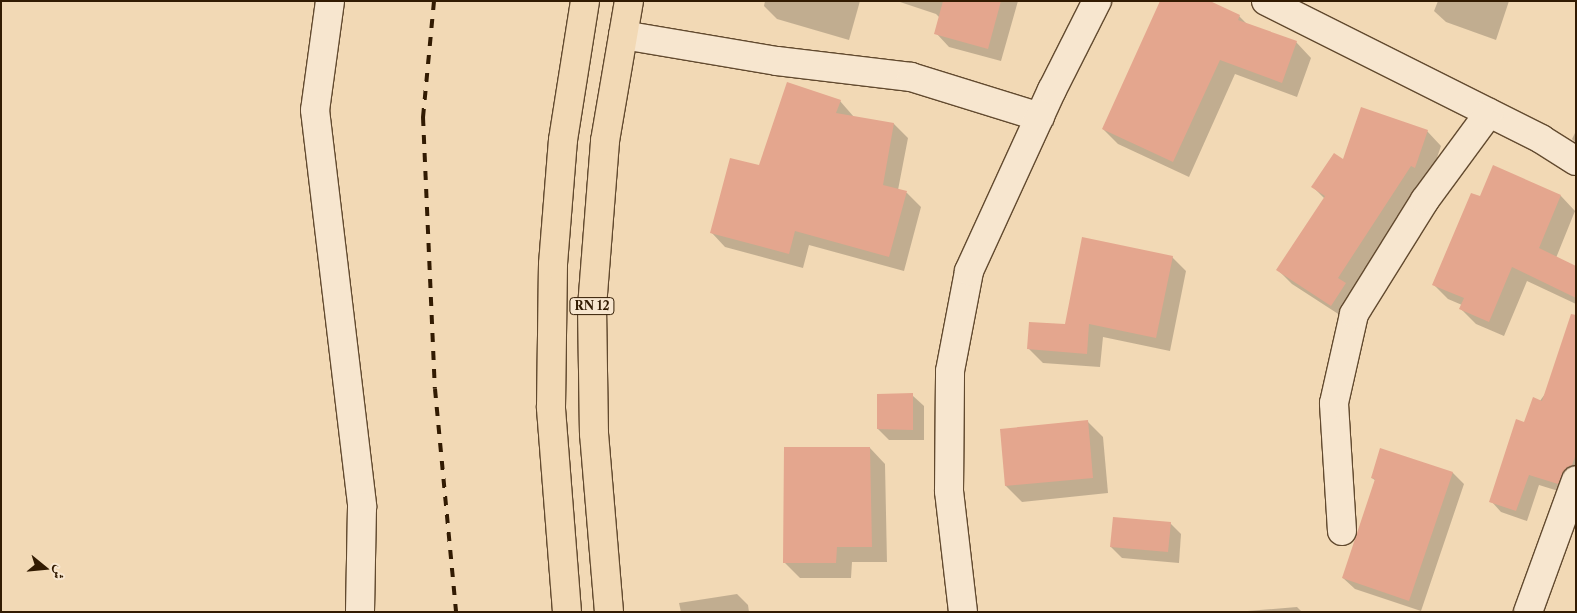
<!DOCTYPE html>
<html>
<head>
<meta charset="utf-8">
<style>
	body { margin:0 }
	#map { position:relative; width:1577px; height:613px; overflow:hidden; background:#f2d9b5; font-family:"Libre Caslon Text",Amiri,serif }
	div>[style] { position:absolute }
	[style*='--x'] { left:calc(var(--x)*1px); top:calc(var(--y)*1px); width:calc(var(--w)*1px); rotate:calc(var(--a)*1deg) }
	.shadow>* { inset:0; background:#0003 }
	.building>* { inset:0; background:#e4a68e }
	.roads { filter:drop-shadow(1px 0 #624a2f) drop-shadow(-1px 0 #624a2f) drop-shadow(0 1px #624a2f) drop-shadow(0 -1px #624a2f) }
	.minor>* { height:28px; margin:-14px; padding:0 14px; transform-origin:14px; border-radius:14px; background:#f7e6cf }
	.highway>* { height:28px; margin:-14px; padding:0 14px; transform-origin:14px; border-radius:14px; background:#f2d9b5 }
	.rail>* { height:4px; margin-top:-2px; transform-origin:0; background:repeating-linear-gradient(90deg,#321b02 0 9px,transparent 0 18px) }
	span { translate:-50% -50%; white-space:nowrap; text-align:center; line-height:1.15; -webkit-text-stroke:4px #f7e6cf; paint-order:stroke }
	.shield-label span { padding:1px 4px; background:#f7e6cf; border:1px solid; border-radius:4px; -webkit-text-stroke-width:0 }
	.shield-label { font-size:12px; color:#321b02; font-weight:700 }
	.frame { position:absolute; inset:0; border:2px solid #321b02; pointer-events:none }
	.north { position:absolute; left:20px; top:543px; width:50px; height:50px; -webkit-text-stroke:4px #f7e6cf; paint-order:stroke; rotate:107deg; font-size:14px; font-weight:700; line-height:20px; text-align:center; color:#321b02 }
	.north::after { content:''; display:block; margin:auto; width:18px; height:22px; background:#321b02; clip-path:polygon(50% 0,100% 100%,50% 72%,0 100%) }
</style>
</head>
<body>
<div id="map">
	<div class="shadow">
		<i style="clip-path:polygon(765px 1px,860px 1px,849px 40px,777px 19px,764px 6px)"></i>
		<i style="clip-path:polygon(897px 1px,1018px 1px,1001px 61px,949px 47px,936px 33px,940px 18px,936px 14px)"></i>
		<i style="clip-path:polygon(1438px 1px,1509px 1px,1496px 40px,1446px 22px,1434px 11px)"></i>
		<i style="clip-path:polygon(1239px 16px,1248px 25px,1296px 42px,1311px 58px,1297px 97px,1235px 74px,1189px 177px,1118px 144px,1103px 129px)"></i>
		<i style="clip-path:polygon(840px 101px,854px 117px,894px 124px,908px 138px,898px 190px,907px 193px,921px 207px,904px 271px,809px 245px,803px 268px,725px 247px,711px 232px,760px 167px)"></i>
		<i style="clip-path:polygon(1427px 131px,1441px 146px,1429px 181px,1346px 319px,1292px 284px,1278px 270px,1325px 199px,1313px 187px,1343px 161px)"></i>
		<i style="clip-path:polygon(1576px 131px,1576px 143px,1572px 139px)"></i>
		<i style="clip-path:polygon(1561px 196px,1575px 211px,1556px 258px,1576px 268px,1576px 304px,1527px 281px,1504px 336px,1476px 324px,1461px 309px,1462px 305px,1448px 299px,1433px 284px,1481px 198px)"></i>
		<i style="clip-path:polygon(1172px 257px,1186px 271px,1170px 351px,1103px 337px,1100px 367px,1043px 363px,1029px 349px)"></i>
		<i style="clip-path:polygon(1576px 351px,1576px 479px,1568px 494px,1539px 485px,1527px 521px,1501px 512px,1491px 501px,1524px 423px)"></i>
		<i style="clip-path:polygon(912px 395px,924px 406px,924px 440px,889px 440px,878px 429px)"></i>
		<i style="clip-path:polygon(1088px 422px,1103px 437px,1108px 493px,1022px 502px,1006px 486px,1001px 430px)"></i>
		<i style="clip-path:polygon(870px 448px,885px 464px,887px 562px,852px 562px,851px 578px,800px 578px,784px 562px)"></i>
		<i style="clip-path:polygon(1381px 450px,1453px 473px,1464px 484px,1421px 611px,1355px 589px,1343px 578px,1376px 481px,1372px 478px)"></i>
		<i style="clip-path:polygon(1170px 523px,1181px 534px,1179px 563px,1122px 558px,1111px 547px)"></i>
		<i style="clip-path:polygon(737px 594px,748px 605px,749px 612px,681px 612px,679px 603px)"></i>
		<i style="clip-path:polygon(1297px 607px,1302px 612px,1235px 612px)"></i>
	</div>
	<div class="building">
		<i style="clip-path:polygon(943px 1px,1001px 1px,988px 49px,934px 34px)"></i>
		<i style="clip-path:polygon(1160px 1px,1210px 1px,1240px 15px,1238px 20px,1297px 41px,1282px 83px,1220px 60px,1173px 162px,1102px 129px)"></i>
		<i style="clip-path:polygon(787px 82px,841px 100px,836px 113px,894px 123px,883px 185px,907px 191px,889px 257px,795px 231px,789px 254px,710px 233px,730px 158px,759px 165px)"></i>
		<i style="clip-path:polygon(1361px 107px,1428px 130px,1415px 168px,1411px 166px,1338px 278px,1346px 283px,1331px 306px,1276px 270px,1325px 196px,1311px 187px,1334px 153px,1343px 159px)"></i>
		<i style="clip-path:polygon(1493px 165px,1561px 195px,1539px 248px,1576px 266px,1576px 298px,1512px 267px,1489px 322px,1459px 309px,1464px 298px,1432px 285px,1471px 193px,1480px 196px)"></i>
		<i style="clip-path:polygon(1082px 237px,1173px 256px,1156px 338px,1089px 324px,1087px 354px,1027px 349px,1029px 322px,1065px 324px)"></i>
		<i style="clip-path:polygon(1571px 314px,1576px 315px,1576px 454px,1572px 465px,1566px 468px,1558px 484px,1529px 475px,1516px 511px,1489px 502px,1516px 419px,1524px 422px,1533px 397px,1542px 401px)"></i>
		<i style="clip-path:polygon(913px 393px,913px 430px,877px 429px,877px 394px)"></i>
		<i style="clip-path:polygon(1088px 420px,1093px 478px,1005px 486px,1000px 429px)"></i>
		<i style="clip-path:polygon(784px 447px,870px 447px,872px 547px,837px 547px,836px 563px,783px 563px)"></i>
		<i style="clip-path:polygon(1380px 448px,1453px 472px,1409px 601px,1342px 578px,1375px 479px,1371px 478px)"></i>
		<i style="clip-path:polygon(1113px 517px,1171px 522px,1168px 552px,1110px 547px)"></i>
	</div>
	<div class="roads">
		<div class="minor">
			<i style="--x:330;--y:1;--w:110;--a:97.8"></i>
			<i style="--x:315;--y:110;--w:400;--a:83.2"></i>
			<i style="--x:362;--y:507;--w:105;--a:91.1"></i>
			<i style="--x:1266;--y:1;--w:308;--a:26.6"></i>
			<i style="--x:1541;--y:139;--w:41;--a:32.2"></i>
			<i style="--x:623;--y:35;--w:156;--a:9.6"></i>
			<i style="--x:777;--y:61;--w:135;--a:6.8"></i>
			<i style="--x:911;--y:77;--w:135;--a:17.2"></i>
			<i style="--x:1342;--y:531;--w:128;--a:-93.6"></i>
			<i style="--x:1334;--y:403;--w:91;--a:-77.3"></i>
			<i style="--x:1354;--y:314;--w:134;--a:-58.1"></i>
			<i style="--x:1425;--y:200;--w:108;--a:-53.7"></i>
			<i style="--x:963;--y:612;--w:122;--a:-96.6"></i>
			<i style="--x:949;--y:491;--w:120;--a:-89.5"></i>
			<i style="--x:950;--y:371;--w:102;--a:-79.2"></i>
			<i style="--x:969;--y:271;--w:199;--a:-65.4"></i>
			<i style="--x:1052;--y:90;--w:100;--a:-63.2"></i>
			<i style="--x:1528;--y:612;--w:140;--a:-70"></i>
		</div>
		<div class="highway">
			<i style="--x:567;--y:612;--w:206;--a:-94.5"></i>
			<i style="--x:551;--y:407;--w:143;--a:-89.2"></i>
			<i style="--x:553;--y:264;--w:124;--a:-85.4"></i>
			<i style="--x:563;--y:140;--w:141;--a:-81"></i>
			<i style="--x:609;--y:612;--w:179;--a:-94.8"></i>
			<i style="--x:594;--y:434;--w:127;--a:-90.9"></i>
			<i style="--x:592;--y:307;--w:167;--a:-85.5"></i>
			<i style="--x:605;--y:141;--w:142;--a:-80.3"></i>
		</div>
	</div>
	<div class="rail">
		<i style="--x:434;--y:1;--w:117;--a:95.4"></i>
		<i style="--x:423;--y:117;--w:272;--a:87.5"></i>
		<i style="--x:435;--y:389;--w:224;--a:84.6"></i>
	</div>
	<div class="shield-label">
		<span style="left:592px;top:306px">RN 12</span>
	</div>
	<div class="frame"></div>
	<div class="north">ش</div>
</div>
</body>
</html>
